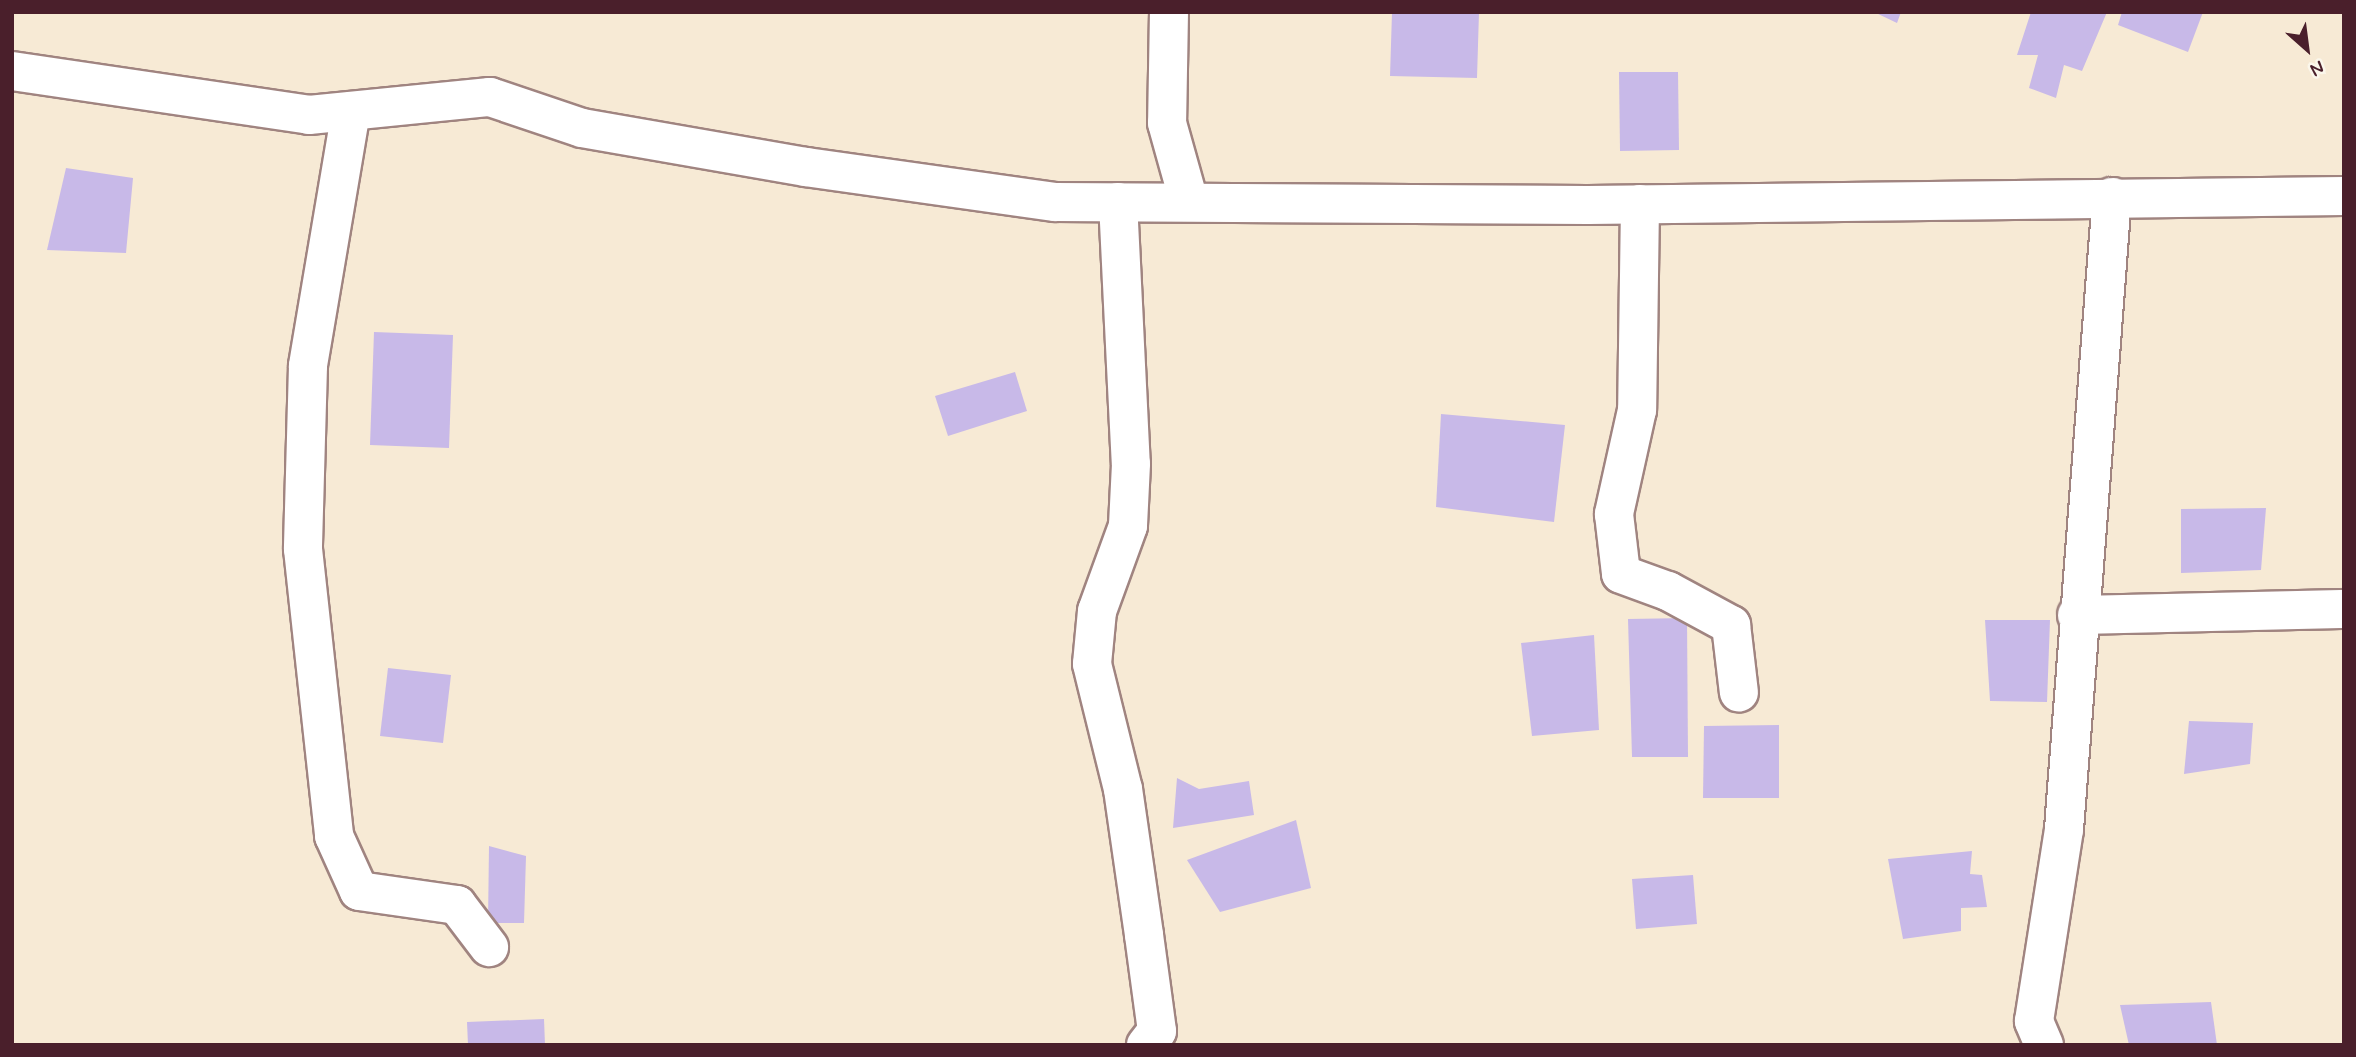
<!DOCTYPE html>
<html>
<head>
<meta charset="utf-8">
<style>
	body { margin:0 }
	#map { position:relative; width:2356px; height:1057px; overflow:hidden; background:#f7ead5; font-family:Mynerve,sans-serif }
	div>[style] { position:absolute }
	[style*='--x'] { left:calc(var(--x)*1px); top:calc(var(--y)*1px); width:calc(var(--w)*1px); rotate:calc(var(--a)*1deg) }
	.building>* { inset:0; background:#c8b9e8 }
	.roads { filter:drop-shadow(2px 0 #a08480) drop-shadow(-2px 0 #a08480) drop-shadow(0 2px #a08480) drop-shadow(0 -2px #a08480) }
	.minor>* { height:38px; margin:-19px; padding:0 19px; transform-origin:19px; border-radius:19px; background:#fff }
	span { translate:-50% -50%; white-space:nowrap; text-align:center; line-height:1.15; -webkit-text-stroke:5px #fbf7ec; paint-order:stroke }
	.frame { position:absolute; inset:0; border:14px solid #4a1f2b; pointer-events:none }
	.north { position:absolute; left:2272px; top:14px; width:70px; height:70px; -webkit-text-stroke:5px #fbf7ec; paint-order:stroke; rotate:152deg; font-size:19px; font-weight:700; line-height:28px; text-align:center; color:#4a1f2b }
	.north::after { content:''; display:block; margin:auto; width:24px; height:32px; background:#4a1f2b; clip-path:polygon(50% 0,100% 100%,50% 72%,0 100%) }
</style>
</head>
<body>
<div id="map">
	<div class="building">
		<i style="clip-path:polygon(1392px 12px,1479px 12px,1477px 78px,1390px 76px)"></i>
		<i style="clip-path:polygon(1874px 12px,1901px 12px,1897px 23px)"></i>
		<i style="clip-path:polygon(2031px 12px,2107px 12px,2082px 71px,2064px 65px,2056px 98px,2029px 88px,2038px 55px,2017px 55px)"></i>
		<i style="clip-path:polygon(2122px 12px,2203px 12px,2188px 52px,2118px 25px)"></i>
		<i style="clip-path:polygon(1619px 72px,1678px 72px,1679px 150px,1620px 151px)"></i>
		<i style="clip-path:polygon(66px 168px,133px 178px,126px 253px,47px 250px)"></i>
		<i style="clip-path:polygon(374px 332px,453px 335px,449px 448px,370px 445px)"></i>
		<i style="clip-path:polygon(1015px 372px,1027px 411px,948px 436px,935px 396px)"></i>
		<i style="clip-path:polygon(1441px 414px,1565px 425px,1554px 522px,1436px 507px)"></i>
		<i style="clip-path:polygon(2266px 508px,2261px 570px,2181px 573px,2181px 509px)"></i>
		<i style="clip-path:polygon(1687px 618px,1688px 757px,1632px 757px,1628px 619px)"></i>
		<i style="clip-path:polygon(1985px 620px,2050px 620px,2047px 702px,1990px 701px)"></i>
		<i style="clip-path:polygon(1594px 635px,1599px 730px,1532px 736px,1521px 643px)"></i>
		<i style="clip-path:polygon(388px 668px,451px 675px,443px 743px,380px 736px)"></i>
		<i style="clip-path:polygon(2189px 721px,2253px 723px,2250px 764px,2184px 774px)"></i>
		<i style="clip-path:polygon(1779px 725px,1779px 798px,1703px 798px,1704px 726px)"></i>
		<i style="clip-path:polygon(1177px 778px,1199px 789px,1249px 781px,1254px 815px,1173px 828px)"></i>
		<i style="clip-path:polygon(1296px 820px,1311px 888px,1220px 912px,1187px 860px)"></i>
		<i style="clip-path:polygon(489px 846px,526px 856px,524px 923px,488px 923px)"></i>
		<i style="clip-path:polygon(1972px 851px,1970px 874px,1982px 875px,1987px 907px,1961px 908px,1961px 931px,1903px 939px,1888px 859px)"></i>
		<i style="clip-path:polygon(1693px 875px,1697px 924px,1636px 929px,1632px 879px)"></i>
		<i style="clip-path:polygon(2211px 1002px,2217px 1045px,2129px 1045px,2120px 1005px)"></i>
		<i style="clip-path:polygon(544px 1019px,545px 1045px,468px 1045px,467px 1022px)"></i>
	</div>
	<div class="roads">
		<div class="minor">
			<i style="--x:1169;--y:12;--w:111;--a:91"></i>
			<i style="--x:1167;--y:123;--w:82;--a:74.4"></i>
			<i style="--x:12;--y:71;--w:300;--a:8.4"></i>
			<i style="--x:309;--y:115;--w:182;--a:-5.7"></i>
			<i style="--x:490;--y:97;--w:97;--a:18.6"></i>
			<i style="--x:582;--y:128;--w:227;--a:9.9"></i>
			<i style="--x:806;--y:167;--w:251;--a:8"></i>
			<i style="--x:1055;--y:202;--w:533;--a:0.32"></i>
			<i style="--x:1588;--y:205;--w:756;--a:-0.68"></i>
			<i style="--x:351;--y:111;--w:259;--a:99.6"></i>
			<i style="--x:308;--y:366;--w:183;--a:91.6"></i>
			<i style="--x:303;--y:549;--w:289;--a:83.8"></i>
			<i style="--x:334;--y:836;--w:60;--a:65.6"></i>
			<i style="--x:359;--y:891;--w:99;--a:8.1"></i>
			<i style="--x:457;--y:905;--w:53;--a:52.7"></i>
			<i style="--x:1118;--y:202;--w:262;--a:87.2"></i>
			<i style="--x:1131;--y:464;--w:62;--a:92.8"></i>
			<i style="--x:1128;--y:526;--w:90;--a:110"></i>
			<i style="--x:1097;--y:611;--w:53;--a:95.4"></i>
			<i style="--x:1092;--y:664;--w:129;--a:76.1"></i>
			<i style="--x:1123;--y:789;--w:148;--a:81.8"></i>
			<i style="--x:1144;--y:935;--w:97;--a:82.3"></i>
			<i style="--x:1157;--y:1031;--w:18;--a:128"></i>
			<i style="--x:1640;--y:204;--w:206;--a:90.8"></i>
			<i style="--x:1637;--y:410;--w:107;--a:102.5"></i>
			<i style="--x:1614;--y:514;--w:60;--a:83.3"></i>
			<i style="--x:1621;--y:574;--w:50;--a:19.9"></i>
			<i style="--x:1668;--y:591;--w:72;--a:28.4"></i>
			<i style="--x:1731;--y:625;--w:68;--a:83.3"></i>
			<i style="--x:2077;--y:615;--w:267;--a:-1.3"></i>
			<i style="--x:2044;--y:1045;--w:26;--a:-113"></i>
			<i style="--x:2034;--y:1021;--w:194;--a:-81.1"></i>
			<i style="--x:2064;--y:829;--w:634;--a:-85.66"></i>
		</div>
	</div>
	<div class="frame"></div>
	<div class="north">N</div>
</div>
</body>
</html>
